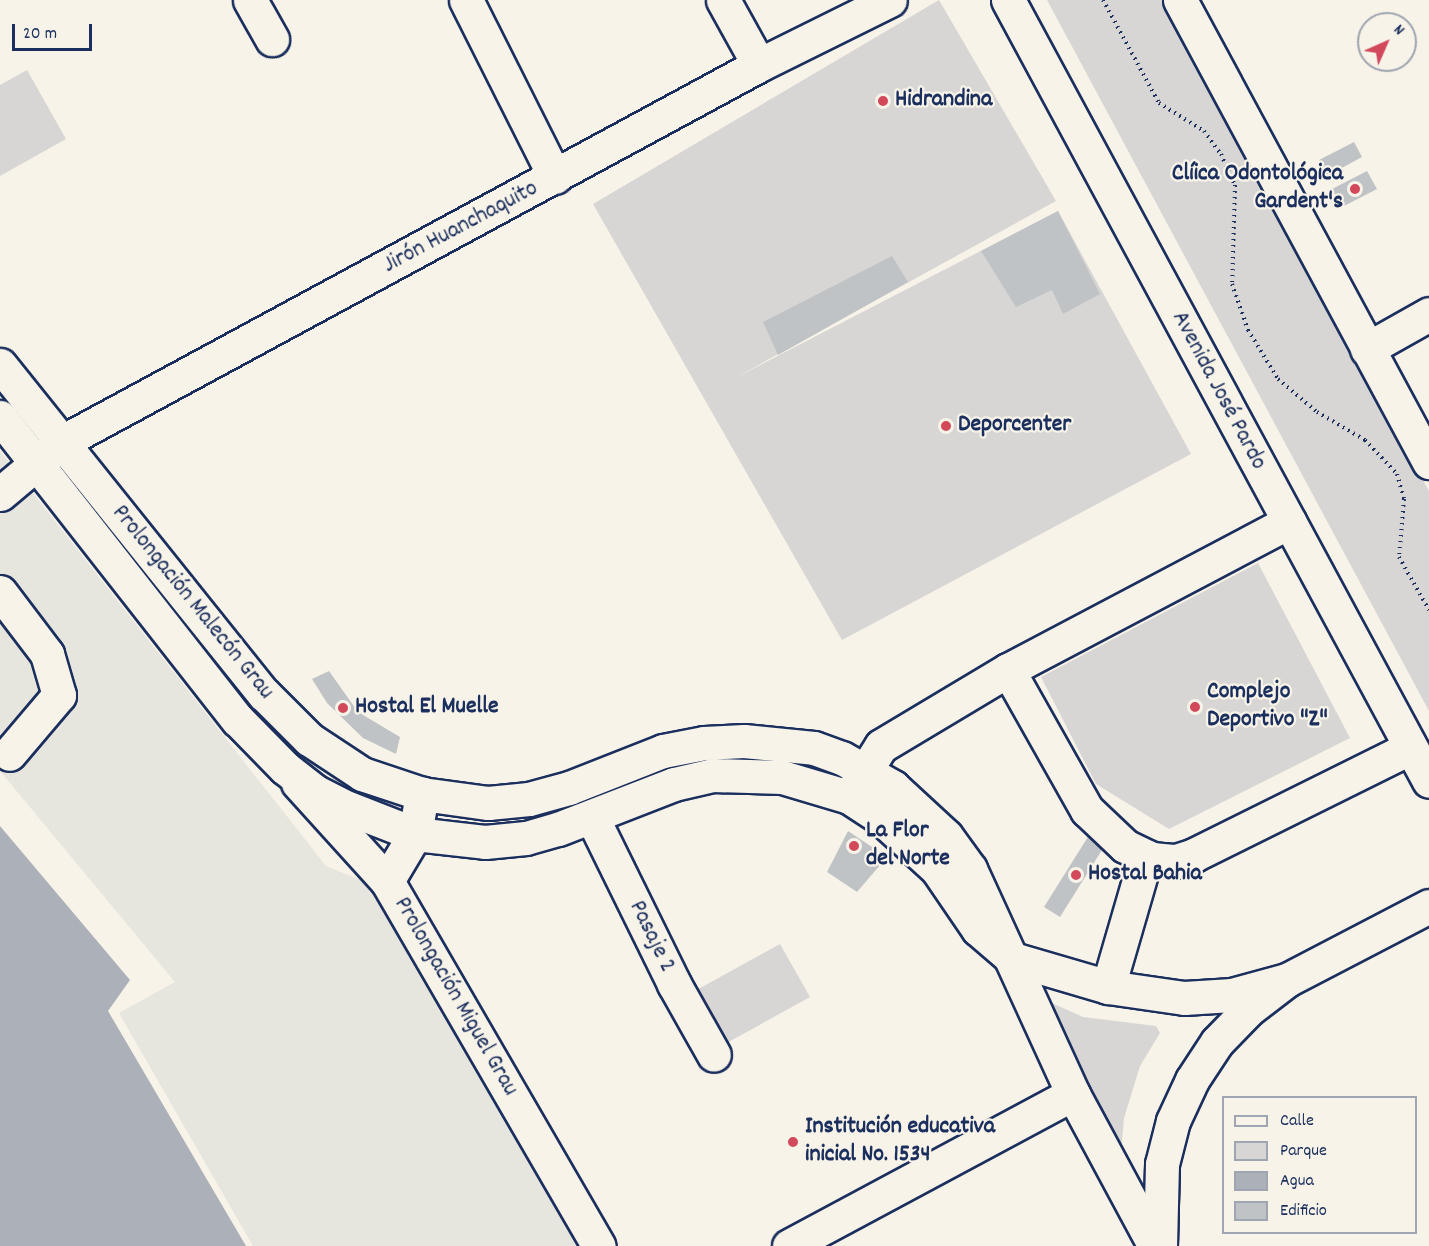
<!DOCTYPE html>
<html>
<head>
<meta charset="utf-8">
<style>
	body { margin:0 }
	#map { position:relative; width:1429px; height:1246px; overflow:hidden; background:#f7f3e8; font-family:Dekko,sans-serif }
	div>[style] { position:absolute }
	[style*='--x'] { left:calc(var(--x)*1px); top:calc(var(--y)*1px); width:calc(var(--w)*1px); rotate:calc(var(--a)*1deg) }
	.built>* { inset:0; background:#e6e5de }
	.green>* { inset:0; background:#d7d6d4 }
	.water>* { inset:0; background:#acb0b9 }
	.building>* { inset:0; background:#c0c3c5 }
	.path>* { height:4px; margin-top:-2px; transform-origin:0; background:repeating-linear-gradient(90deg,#1b2f5e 0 1.5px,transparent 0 6px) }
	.roads { filter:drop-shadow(2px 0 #1b2f5e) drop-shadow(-2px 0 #1b2f5e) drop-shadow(0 2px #1b2f5e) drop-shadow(0 -2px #1b2f5e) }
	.minor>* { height:33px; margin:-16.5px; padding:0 16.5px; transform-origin:16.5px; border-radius:16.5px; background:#f7f3e8 }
	.major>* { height:33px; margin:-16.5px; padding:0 16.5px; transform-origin:16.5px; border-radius:16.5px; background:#f7f3e8 }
	.dots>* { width:16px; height:16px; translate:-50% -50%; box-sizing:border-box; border:3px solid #f7f3e8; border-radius:50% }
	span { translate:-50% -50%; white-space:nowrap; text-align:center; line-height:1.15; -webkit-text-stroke:4.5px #f7f3e8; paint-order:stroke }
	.poi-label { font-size:24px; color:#1b2f5e; font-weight:700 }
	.left { translate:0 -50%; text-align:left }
	.right { translate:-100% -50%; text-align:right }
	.street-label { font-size:24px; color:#1b2f5e }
	.legend { position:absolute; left:1222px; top:1096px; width:195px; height:138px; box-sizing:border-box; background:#f7f3e8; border:2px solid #9fa5b1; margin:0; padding:8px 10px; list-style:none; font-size:18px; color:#1b2f5e }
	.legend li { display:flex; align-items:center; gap:12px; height:30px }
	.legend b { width:30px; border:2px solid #9fa5b1 }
	.north { position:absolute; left:1357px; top:12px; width:60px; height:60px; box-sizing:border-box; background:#f7f3e8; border:2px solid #9fa5b1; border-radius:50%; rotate:45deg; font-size:16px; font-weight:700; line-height:24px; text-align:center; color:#1b2f5e }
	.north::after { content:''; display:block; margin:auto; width:21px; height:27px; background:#d1495b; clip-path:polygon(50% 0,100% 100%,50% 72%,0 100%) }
	.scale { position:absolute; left:12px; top:24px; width:80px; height:27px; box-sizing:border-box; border:3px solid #1b2f5e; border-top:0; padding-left:8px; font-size:18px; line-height:21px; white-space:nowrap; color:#1b2f5e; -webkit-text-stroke:4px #f7f3e8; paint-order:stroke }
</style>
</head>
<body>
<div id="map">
	<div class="built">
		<i style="clip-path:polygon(0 451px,326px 866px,368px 883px,381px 899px,578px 1246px,253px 1246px,119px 1013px,175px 982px,0 771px)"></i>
	</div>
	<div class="green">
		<i style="clip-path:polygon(939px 0,1056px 201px,735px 378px,1058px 211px,1191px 454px,842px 640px,593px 204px)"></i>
		<i style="clip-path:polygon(1047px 0,1162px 0,1429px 491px,1429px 711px)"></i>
		<i style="clip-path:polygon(27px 70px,66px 139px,0 176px,0 85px)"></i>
		<i style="clip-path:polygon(1258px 563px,1350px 738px,1169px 829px,1096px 784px,1041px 677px)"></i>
		<i style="clip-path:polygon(780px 944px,810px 997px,714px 1050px,684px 997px)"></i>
		<i style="clip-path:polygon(1036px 989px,1054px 1004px,1083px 1017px,1156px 1026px,1160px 1033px,1140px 1066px,1124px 1118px,1121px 1152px)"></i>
	</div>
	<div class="water">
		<i style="clip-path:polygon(0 826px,130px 980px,108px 1011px,246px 1246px,0 1246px)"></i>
	</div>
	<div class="building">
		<i style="clip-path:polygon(1354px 142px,1362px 157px,1327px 176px,1319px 160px)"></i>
		<i style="clip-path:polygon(1367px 171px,1377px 189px,1342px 207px,1332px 189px)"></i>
		<i style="clip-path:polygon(1058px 211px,1100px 294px,1063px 314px,1052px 290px,1016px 307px,981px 251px)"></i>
		<i style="clip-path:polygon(892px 256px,908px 282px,778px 355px,763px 322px)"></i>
		<i style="clip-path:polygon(329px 671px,358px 712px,400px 737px,396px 754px,363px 738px,327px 703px,312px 679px)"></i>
		<i style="clip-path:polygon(848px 831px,887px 857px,857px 892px,827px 872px)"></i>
		<i style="clip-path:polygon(1091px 832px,1107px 842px,1060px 917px,1044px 907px)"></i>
	</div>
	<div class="path">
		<i style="--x:1103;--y:0;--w:117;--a:61.5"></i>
		<i style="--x:1159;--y:103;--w:53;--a:31.9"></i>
		<i style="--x:1204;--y:131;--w:29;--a:54"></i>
		<i style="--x:1221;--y:154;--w:34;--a:66"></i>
		<i style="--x:1235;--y:185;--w:99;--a:91.7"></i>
		<i style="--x:1232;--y:284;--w:49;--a:70.8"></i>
		<i style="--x:1248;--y:330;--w:57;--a:58.5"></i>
		<i style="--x:1278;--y:379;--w:51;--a:40.2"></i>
		<i style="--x:1317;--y:412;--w:56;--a:30.3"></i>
		<i style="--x:1365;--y:440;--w:47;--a:46.7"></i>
		<i style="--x:1397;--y:474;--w:26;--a:74"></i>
		<i style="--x:1404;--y:499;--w:58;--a:94.9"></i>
		<i style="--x:1399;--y:557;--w:61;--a:60.5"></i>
	</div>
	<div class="roads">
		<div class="minor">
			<i style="--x:250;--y:0;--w:45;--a:60.6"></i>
			<i style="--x:466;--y:0;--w:198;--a:63.3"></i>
			<i style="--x:723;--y:0;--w:74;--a:61"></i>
			<i style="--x:1367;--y:349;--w:71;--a:-29.4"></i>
			<i style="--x:0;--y:494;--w:81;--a:-40"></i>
			<i style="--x:62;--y:442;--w:792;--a:-28.41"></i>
			<i style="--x:759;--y:65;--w:146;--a:-26.4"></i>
			<i style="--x:0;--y:592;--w:78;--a:52.8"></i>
			<i style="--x:47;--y:654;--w:43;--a:73.7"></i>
			<i style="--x:59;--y:695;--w:77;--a:130.3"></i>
			<i style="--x:1008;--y:670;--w:161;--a:60.6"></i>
			<i style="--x:1087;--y:810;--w:52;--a:43.5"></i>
			<i style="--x:1125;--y:846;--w:30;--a:26"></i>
			<i style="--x:1152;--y:859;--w:24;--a:5"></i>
			<i style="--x:1176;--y:861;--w:19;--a:-18"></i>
			<i style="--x:1194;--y:855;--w:241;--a:-26.4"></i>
			<i style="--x:298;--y:783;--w:132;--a:47.8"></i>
			<i style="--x:387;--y:881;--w:422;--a:59.9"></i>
			<i style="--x:850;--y:795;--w:58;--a:-57.7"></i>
			<i style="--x:881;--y:746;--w:148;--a:-30.9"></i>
			<i style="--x:1008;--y:670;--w:318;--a:-27.8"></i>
			<i style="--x:592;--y:817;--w:186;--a:63.8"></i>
			<i style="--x:674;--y:984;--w:81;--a:60.6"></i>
			<i style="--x:387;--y:881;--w:55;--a:-59.2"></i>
			<i style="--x:415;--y:834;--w:41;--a:-80.1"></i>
			<i style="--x:1108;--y:987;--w:136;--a:-73.8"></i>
			<i style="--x:789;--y:1246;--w:322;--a:-28.2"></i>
		</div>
		<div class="major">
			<i style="--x:1008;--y:0;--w:887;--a:61.67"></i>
			<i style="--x:1180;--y:0;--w:525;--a:61.68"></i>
			<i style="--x:0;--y:365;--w:422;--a:51.3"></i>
			<i style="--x:264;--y:694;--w:64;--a:45"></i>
			<i style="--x:309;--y:739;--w:64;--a:33.4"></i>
			<i style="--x:362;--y:774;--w:63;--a:18.4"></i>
			<i style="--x:422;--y:794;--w:67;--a:7.8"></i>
			<i style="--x:488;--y:803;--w:41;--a:-5.6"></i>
			<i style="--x:529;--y:799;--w:41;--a:-15.4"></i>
			<i style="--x:569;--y:788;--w:101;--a:-21.5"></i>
			<i style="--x:663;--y:751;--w:42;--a:-11"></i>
			<i style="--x:704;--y:743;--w:40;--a:-2.9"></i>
			<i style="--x:744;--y:741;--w:70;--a:5.7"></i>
			<i style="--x:814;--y:748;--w:30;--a:20"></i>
			<i style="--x:842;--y:758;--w:59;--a:29.6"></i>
			<i style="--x:893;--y:787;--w:72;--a:42.8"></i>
			<i style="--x:946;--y:836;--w:41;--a:54"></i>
			<i style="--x:970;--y:869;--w:247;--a:65.4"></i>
			<i style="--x:1073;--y:1094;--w:173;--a:61.7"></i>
			<i style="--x:0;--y:417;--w:385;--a:51.9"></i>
			<i style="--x:238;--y:720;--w:67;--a:45.6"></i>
			<i style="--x:285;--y:768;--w:37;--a:38"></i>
			<i style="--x:314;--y:791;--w:38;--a:27"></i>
			<i style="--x:348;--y:808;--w:72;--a:21.2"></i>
			<i style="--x:415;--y:834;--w:70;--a:6.5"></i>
			<i style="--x:485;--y:842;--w:41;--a:-5.6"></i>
			<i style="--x:526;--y:838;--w:33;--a:-16"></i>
			<i style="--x:558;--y:829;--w:124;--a:-21.2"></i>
			<i style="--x:674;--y:784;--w:40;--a:-13"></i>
			<i style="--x:713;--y:775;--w:69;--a:1.7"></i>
			<i style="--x:782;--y:777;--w:70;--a:16.6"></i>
			<i style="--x:849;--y:797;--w:37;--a:33"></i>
			<i style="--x:880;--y:817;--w:77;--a:42.4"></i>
			<i style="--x:937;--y:869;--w:73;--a:55.7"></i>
			<i style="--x:978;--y:929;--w:46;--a:40.6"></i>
			<i style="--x:1013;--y:959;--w:99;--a:16.4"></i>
			<i style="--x:1108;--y:987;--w:77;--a:8.2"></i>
			<i style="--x:1184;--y:998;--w:48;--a:-3.6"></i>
			<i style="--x:1232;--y:995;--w:57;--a:-15.3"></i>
			<i style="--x:1160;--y:1246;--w:82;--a:-88.6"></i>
			<i style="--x:1162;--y:1164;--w:44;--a:-75.7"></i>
			<i style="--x:1173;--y:1121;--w:45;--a:-65.1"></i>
			<i style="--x:1192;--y:1080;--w:45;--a:-56.7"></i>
			<i style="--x:1217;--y:1042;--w:45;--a:-45.9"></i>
			<i style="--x:1248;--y:1010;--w:49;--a:-37.6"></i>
			<i style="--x:1287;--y:980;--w:160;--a:-27.5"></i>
		</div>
	</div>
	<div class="dots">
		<i style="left:883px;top:101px;background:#d1495b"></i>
		<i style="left:1355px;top:189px;background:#d1495b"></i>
		<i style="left:946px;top:426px;background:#d1495b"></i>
		<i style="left:1195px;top:707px;background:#d1495b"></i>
		<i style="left:343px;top:708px;background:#d1495b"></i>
		<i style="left:854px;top:846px;background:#d1495b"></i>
		<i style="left:1076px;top:875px;background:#d1495b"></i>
		<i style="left:793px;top:1142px;background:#d1495b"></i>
	</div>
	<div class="poi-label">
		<span class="left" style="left:895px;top:101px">Hidrandina</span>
		<span class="right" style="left:1343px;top:189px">Clíica Odontológica<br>Gardent's</span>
		<span class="left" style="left:958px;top:426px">Deporcenter</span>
		<span class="left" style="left:1207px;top:707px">Complejo<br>Deportivo "Z"</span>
		<span class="left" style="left:355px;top:708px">Hostal El Muelle</span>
		<span class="left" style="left:866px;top:846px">La Flor<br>del Norte</span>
		<span class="left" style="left:1088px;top:875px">Hostal Bahia</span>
		<span class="left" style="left:805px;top:1142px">Institución educativa<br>inicial No. 1534</span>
	</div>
	<div class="street-label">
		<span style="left:461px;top:228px;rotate:-28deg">Jirón Huanchaquito</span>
		<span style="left:1218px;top:391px;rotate:62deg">Avenida José Pardo</span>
		<span style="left:192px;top:603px;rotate:51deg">Prolongación Malecón Grau</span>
		<span style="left:651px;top:937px;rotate:64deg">Pasaje 2</span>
		<span style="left:455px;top:997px;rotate:60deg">Prolongación Miguel Grau</span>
	</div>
	<ul class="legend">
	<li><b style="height:8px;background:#f7f3e8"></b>Calle</li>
	<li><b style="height:16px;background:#d7d6d4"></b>Parque</li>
	<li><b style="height:16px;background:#acb0b9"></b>Agua</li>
	<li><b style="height:16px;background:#c0c3c5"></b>Edificio</li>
	</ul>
	<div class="north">N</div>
	<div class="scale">20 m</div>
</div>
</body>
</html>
